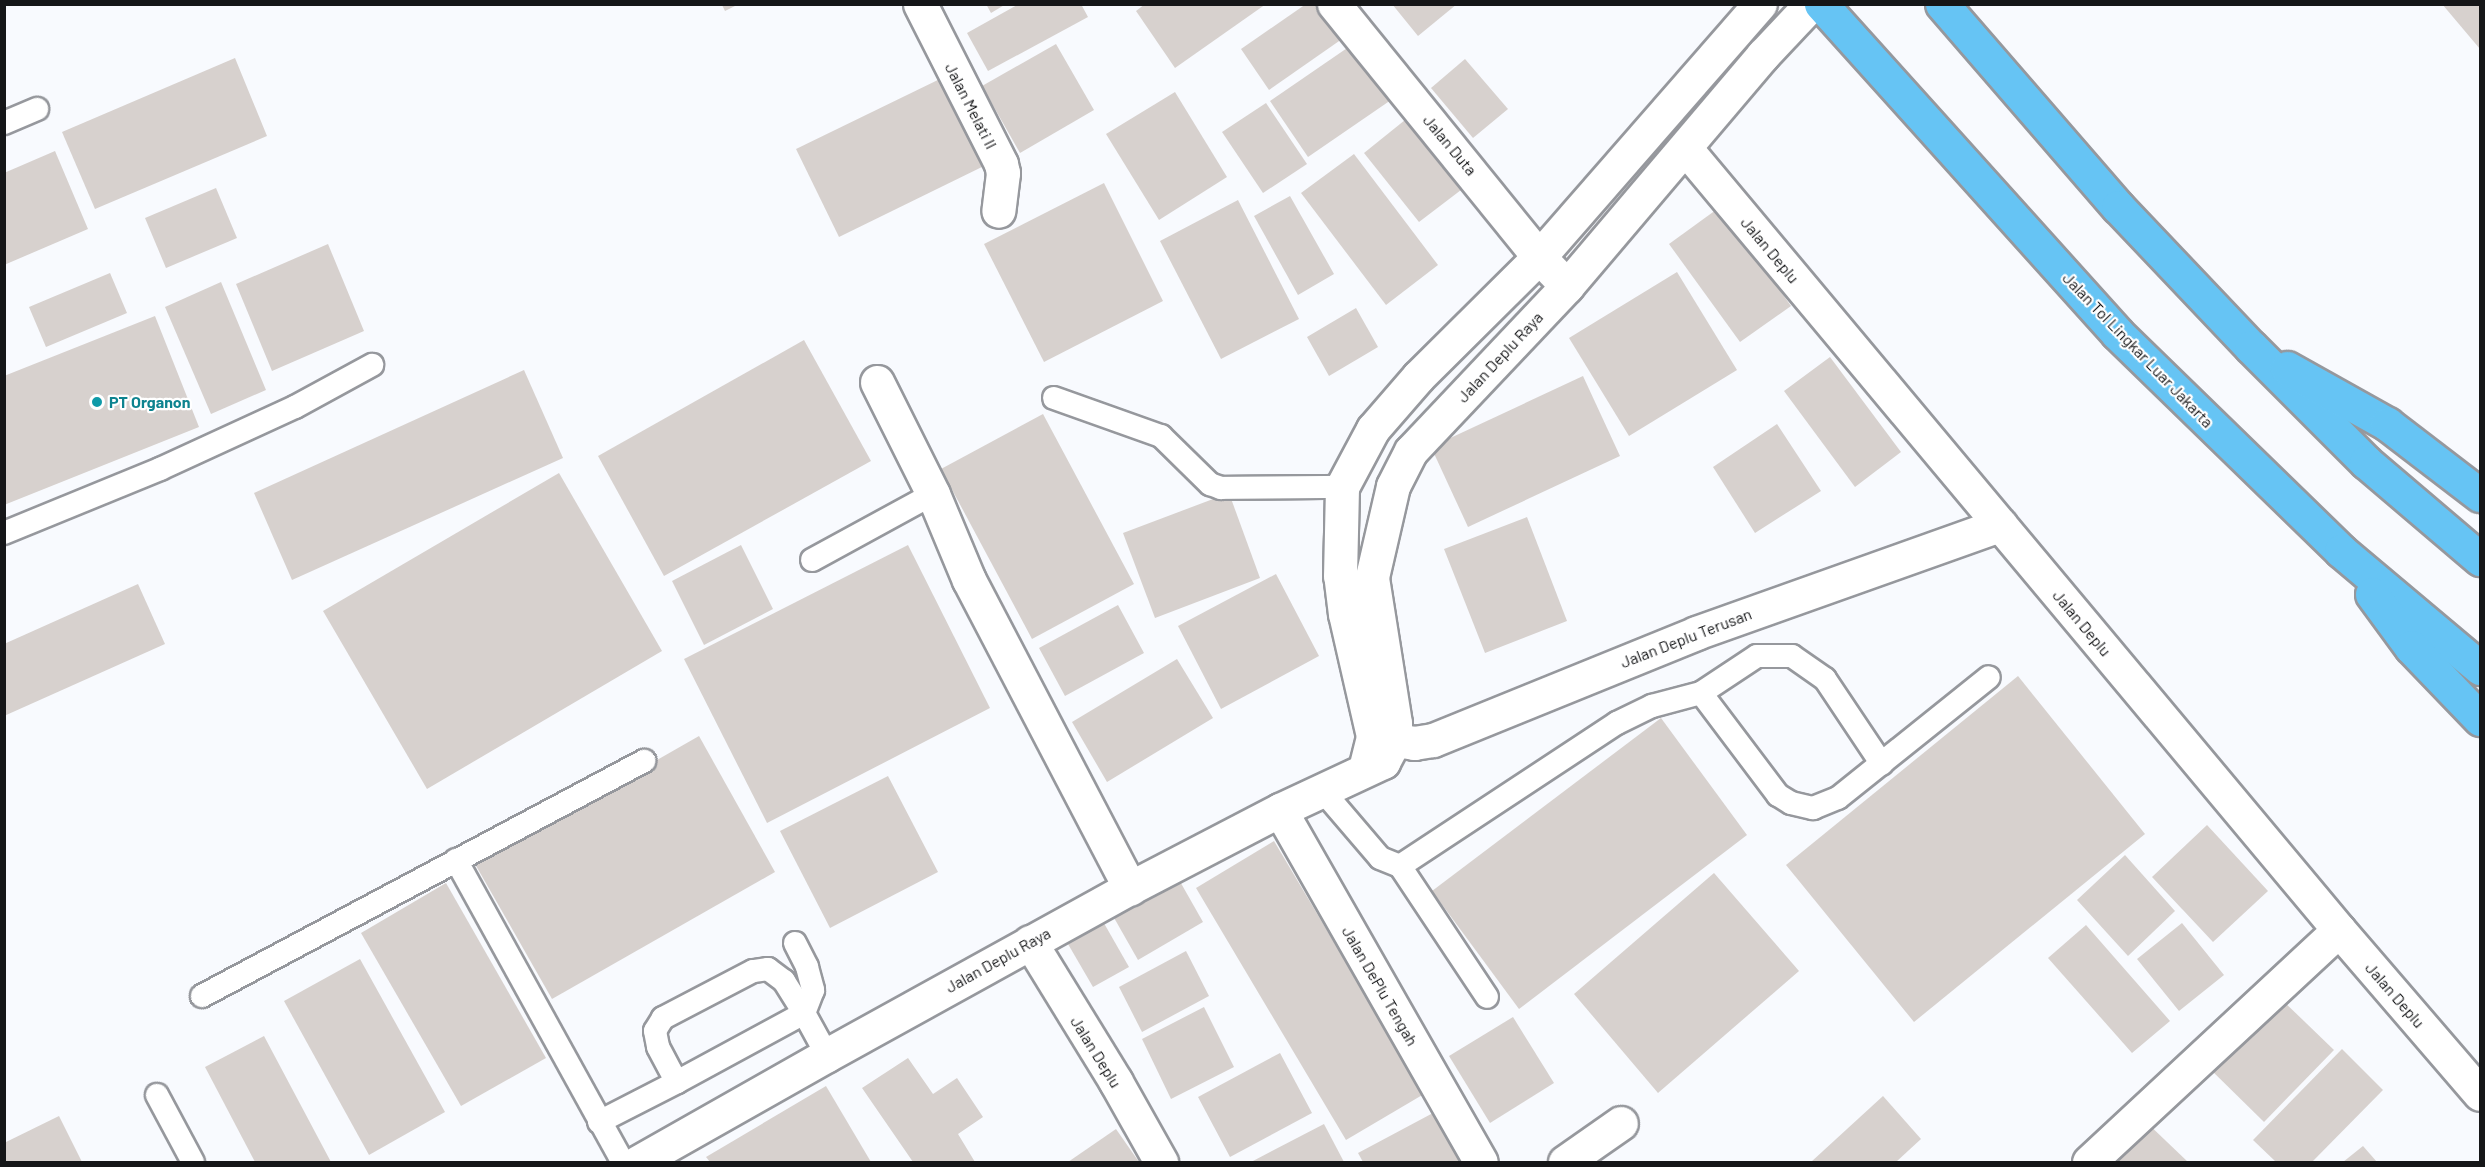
<!DOCTYPE html>
<html>
<head>
<meta charset="utf-8">
<style>
	body { margin:0 }
	#map { position:relative; width:2485px; height:1167px; overflow:hidden; background:#f8fafe; font-family:Barlow,sans-serif }
	div>[style] { position:absolute }
	[style*='--x'] { left:calc(var(--x)*1px); top:calc(var(--y)*1px); width:calc(var(--w)*1px); rotate:calc(var(--a)*1deg) }
	.building>* { inset:0; background:#d7d1ce }
	.roads { filter:drop-shadow(2px 0 #96989d) drop-shadow(-2px 0 #96989d) drop-shadow(0 2px #96989d) drop-shadow(0 -2px #96989d) }
	.lane>* { height:22px; margin:-11px; padding:0 11px; transform-origin:11px; border-radius:11px; background:#fff }
	.street>* { height:33px; margin:-16.5px; padding:0 16.5px; transform-origin:16.5px; border-radius:16.5px; background:#fff }
	.secondary>* { height:33px; margin:-16.5px; padding:0 16.5px; transform-origin:16.5px; border-radius:16.5px; background:#fff }
	.highway>* { height:33px; margin:-16.5px; padding:0 16.5px; transform-origin:16.5px; border-radius:16.5px; background:#66c4f4 }
	.dots>* { width:16px; height:16px; translate:-50% -50%; box-sizing:border-box; border:3px solid #fff; border-radius:50% }
	span { translate:-50% -50%; white-space:nowrap; text-align:center; line-height:1.15; -webkit-text-stroke:4.5px #fff; paint-order:stroke }
	.street-label { font-size:16px; color:#151618 }
	.culture-label { font-size:16px; color:#0d838f; font-weight:700 }
	.left { translate:0 -50%; text-align:left }
	.frame { position:absolute; inset:0; border:6px solid #151618; pointer-events:none }
</style>
</head>
<body>
<div id="map">
	<div class="building">
		<i style="clip-path:polygon(986px 4px,1006px 4px,991px 13px)"></i>
		<i style="clip-path:polygon(1019px 4px,1081px 4px,1088px 17px,988px 71px,967px 33px)"></i>
		<i style="clip-path:polygon(1145px 4px,1266px 4px,1175px 68px,1136px 11px)"></i>
		<i style="clip-path:polygon(1306px 4px,1318px 4px,1342px 39px,1269px 90px,1241px 49px)"></i>
		<i style="clip-path:polygon(1392px 4px,1457px 4px,1418px 36px)"></i>
		<i style="clip-path:polygon(2442px 4px,2480px 4px,2480px 49px)"></i>
		<i style="clip-path:polygon(722px 5px,737px 5px,725px 11px)"></i>
		<i style="clip-path:polygon(1056px 44px,1094px 110px,1020px 153px,982px 86px)"></i>
		<i style="clip-path:polygon(1353px 44px,1391px 100px,1308px 157px,1270px 101px)"></i>
		<i style="clip-path:polygon(235px 58px,267px 136px,95px 209px,62px 132px)"></i>
		<i style="clip-path:polygon(1465px 59px,1508px 109px,1473px 138px,1431px 88px)"></i>
		<i style="clip-path:polygon(944px 77px,986px 165px,839px 237px,796px 149px)"></i>
		<i style="clip-path:polygon(1175px 92px,1227px 177px,1159px 220px,1106px 134px)"></i>
		<i style="clip-path:polygon(1266px 103px,1307px 164px,1263px 193px,1222px 132px)"></i>
		<i style="clip-path:polygon(1405px 120px,1461px 190px,1419px 222px,1364px 153px)"></i>
		<i style="clip-path:polygon(55px 151px,88px 229px,4px 265px,4px 173px)"></i>
		<i style="clip-path:polygon(1354px 154px,1438px 265px,1386px 305px,1301px 193px)"></i>
		<i style="clip-path:polygon(1104px 183px,1163px 301px,1044px 362px,984px 244px)"></i>
		<i style="clip-path:polygon(216px 188px,237px 238px,166px 268px,145px 218px)"></i>
		<i style="clip-path:polygon(1290px 196px,1334px 274px,1298px 295px,1254px 216px)"></i>
		<i style="clip-path:polygon(1238px 200px,1299px 319px,1221px 359px,1160px 241px)"></i>
		<i style="clip-path:polygon(1720px 207px,1791px 306px,1740px 342px,1669px 244px)"></i>
		<i style="clip-path:polygon(328px 244px,364px 331px,272px 371px,236px 284px)"></i>
		<i style="clip-path:polygon(1677px 272px,1737px 370px,1629px 436px,1569px 338px)"></i>
		<i style="clip-path:polygon(110px 273px,127px 313px,46px 347px,29px 307px)"></i>
		<i style="clip-path:polygon(221px 282px,266px 390px,211px 414px,165px 307px)"></i>
		<i style="clip-path:polygon(1356px 308px,1378px 347px,1329px 376px,1307px 337px)"></i>
		<i style="clip-path:polygon(155px 316px,199px 427px,4px 505px,4px 376px)"></i>
		<i style="clip-path:polygon(804px 340px,871px 461px,664px 576px,598px 456px)"></i>
		<i style="clip-path:polygon(1830px 357px,1901px 452px,1855px 487px,1784px 391px)"></i>
		<i style="clip-path:polygon(524px 370px,563px 458px,292px 580px,254px 493px)"></i>
		<i style="clip-path:polygon(1583px 376px,1620px 456px,1468px 527px,1431px 447px)"></i>
		<i style="clip-path:polygon(1043px 414px,1134px 584px,1032px 639px,941px 469px)"></i>
		<i style="clip-path:polygon(1777px 424px,1821px 491px,1755px 533px,1713px 467px)"></i>
		<i style="clip-path:polygon(559px 473px,662px 651px,427px 789px,323px 611px)"></i>
		<i style="clip-path:polygon(1229px 493px,1260px 578px,1155px 618px,1123px 533px)"></i>
		<i style="clip-path:polygon(1527px 517px,1567px 621px,1485px 653px,1444px 549px)"></i>
		<i style="clip-path:polygon(741px 545px,773px 609px,704px 645px,672px 581px)"></i>
		<i style="clip-path:polygon(908px 545px,990px 708px,767px 823px,684px 659px)"></i>
		<i style="clip-path:polygon(1276px 574px,1319px 656px,1221px 709px,1178px 626px)"></i>
		<i style="clip-path:polygon(138px 584px,165px 644px,4px 716px,4px 644px)"></i>
		<i style="clip-path:polygon(1118px 605px,1144px 653px,1065px 696px,1039px 648px)"></i>
		<i style="clip-path:polygon(1177px 659px,1213px 718px,1107px 782px,1072px 722px)"></i>
		<i style="clip-path:polygon(2018px 676px,2145px 834px,1914px 1022px,1786px 865px)"></i>
		<i style="clip-path:polygon(1661px 718px,1747px 835px,1519px 1009px,1432px 891px)"></i>
		<i style="clip-path:polygon(699px 736px,775px 872px,552px 999px,475px 864px)"></i>
		<i style="clip-path:polygon(888px 776px,938px 872px,830px 928px,780px 831px)"></i>
		<i style="clip-path:polygon(2207px 825px,2268px 891px,2213px 942px,2152px 877px)"></i>
		<i style="clip-path:polygon(1274px 841px,1424px 1094px,1346px 1140px,1196px 888px)"></i>
		<i style="clip-path:polygon(2125px 855px,2175px 911px,2128px 956px,2077px 900px)"></i>
		<i style="clip-path:polygon(1714px 873px,1799px 971px,1658px 1093px,1574px 994px)"></i>
		<i style="clip-path:polygon(1178px 878px,1203px 922px,1138px 960px,1113px 916px)"></i>
		<i style="clip-path:polygon(446px 883px,546px 1058px,461px 1106px,361px 933px)"></i>
		<i style="clip-path:polygon(1097px 911px,1129px 967px,1093px 987px,1061px 932px)"></i>
		<i style="clip-path:polygon(2182px 923px,2224px 975px,2179px 1011px,2137px 959px)"></i>
		<i style="clip-path:polygon(2086px 925px,2170px 1021px,2132px 1053px,2048px 958px)"></i>
		<i style="clip-path:polygon(1186px 951px,1209px 996px,1142px 1032px,1119px 987px)"></i>
		<i style="clip-path:polygon(360px 959px,445px 1112px,369px 1155px,284px 1001px)"></i>
		<i style="clip-path:polygon(2277px 995px,2334px 1050px,2264px 1122px,2207px 1066px)"></i>
		<i style="clip-path:polygon(1204px 1007px,1234px 1067px,1171px 1099px,1142px 1039px)"></i>
		<i style="clip-path:polygon(1513px 1017px,1554px 1083px,1490px 1123px,1449px 1056px)"></i>
		<i style="clip-path:polygon(264px 1036px,331px 1162px,255px 1162px,205px 1067px)"></i>
		<i style="clip-path:polygon(2342px 1049px,2383px 1090px,2312px 1162px,2276px 1162px,2253px 1140px)"></i>
		<i style="clip-path:polygon(1280px 1053px,1312px 1113px,1230px 1157px,1198px 1097px)"></i>
		<i style="clip-path:polygon(908px 1058px,933px 1094px,957px 1078px,983px 1117px,958px 1134px,975px 1162px,913px 1162px,862px 1088px)"></i>
		<i style="clip-path:polygon(826px 1086px,871px 1162px,710px 1162px,706px 1157px)"></i>
		<i style="clip-path:polygon(1883px 1096px,1921px 1139px,1896px 1162px,1811px 1162px)"></i>
		<i style="clip-path:polygon(1433px 1113px,1460px 1162px,1363px 1162px,1358px 1153px)"></i>
		<i style="clip-path:polygon(59px 1116px,82px 1162px,4px 1162px,4px 1143px)"></i>
		<i style="clip-path:polygon(2143px 1119px,2188px 1162px,2100px 1162px)"></i>
		<i style="clip-path:polygon(1324px 1124px,1344px 1162px,1251px 1162px)"></i>
		<i style="clip-path:polygon(1116px 1129px,1139px 1162px,1068px 1162px)"></i>
		<i style="clip-path:polygon(2363px 1146px,2377px 1162px,2343px 1162px)"></i>
	</div>
	<div class="roads">
		<div class="lane">
			<i style="--x:4;--y:123;--w:36;--a:-23"></i>
			<i style="--x:1054;--y:398;--w:114;--a:19.6"></i>
			<i style="--x:1161;--y:436;--w:69;--a:44.4"></i>
			<i style="--x:1210;--y:484;--w:12;--a:20"></i>
			<i style="--x:1221;--y:488;--w:121;--a:-0.5"></i>
			<i style="--x:4;--y:533;--w:169;--a:-22.3"></i>
			<i style="--x:160;--y:469;--w:149;--a:-24.7"></i>
			<i style="--x:295;--y:407;--w:88;--a:-28.6"></i>
			<i style="--x:812;--y:560;--w:138;--a:-28.6"></i>
			<i style="--x:1701;--y:693;--w:67;--a:-33.5"></i>
			<i style="--x:1757;--y:656;--w:35;--a:0"></i>
			<i style="--x:1792;--y:656;--w:40;--a:34.9"></i>
			<i style="--x:1825;--y:679;--w:102;--a:56.2"></i>
			<i style="--x:1322;--y:790;--w:89;--a:49.5"></i>
			<i style="--x:1380;--y:858;--w:22;--a:22"></i>
			<i style="--x:1400;--y:866;--w:260;--a:-33.4"></i>
			<i style="--x:1617;--y:723;--w:39;--a:-26"></i>
			<i style="--x:1652;--y:706;--w:51;--a:-14.9"></i>
			<i style="--x:1701;--y:693;--w:128;--a:53"></i>
			<i style="--x:1778;--y:795;--w:15;--a:32"></i>
			<i style="--x:1791;--y:803;--w:23;--a:13"></i>
			<i style="--x:1813;--y:808;--w:27;--a:-22"></i>
			<i style="--x:1838;--y:798;--w:193;--a:-38.7"></i>
			<i style="--x:456;--y:860;--w:345;--a:61.1"></i>
			<i style="--x:1400;--y:866;--w:157;--a:56.4"></i>
			<i style="--x:795;--y:943;--w:27;--a:63"></i>
			<i style="--x:807;--y:967;--w:24;--a:75"></i>
			<i style="--x:813;--y:990;--w:25;--a:111"></i>
			<i style="--x:804;--y:1013;--w:48;--a:61.3"></i>
			<i style="--x:202;--y:996;--w:501;--a:-28"></i>
			<i style="--x:157;--y:1095;--w:76;--a:61.8"></i>
			<i style="--x:599;--y:1122;--w:88;--a:-27.1"></i>
			<i style="--x:677;--y:1082;--w:145;--a:-28.5"></i>
			<i style="--x:804;--y:1013;--w:38;--a:-122"></i>
			<i style="--x:784;--y:981;--w:20;--a:-143"></i>
			<i style="--x:768;--y:969;--w:15;--a:172"></i>
			<i style="--x:753;--y:971;--w:102;--a:152.4"></i>
			<i style="--x:663;--y:1018;--w:15;--a:122"></i>
			<i style="--x:655;--y:1031;--w:16;--a:79"></i>
			<i style="--x:658;--y:1047;--w:40;--a:62"></i>
		</div>
		<div class="street">
			<i style="--x:920;--y:4;--w:179;--a:63.1"></i>
			<i style="--x:1001;--y:164;--w:9;--a:77"></i>
			<i style="--x:1003;--y:173;--w:38;--a:97"></i>
			<i style="--x:1334;--y:4;--w:326;--a:51"></i>
			<i style="--x:1539;--y:257;--w:40;--a:46"></i>
			<i style="--x:1686;--y:149;--w:1018;--a:50.1"></i>
			<i style="--x:2339;--y:930;--w:216;--a:49.3"></i>
			<i style="--x:877;--y:382;--w:125;--a:63.4"></i>
			<i style="--x:933;--y:494;--w:93;--a:67.3"></i>
			<i style="--x:969;--y:580;--w:348;--a:62.4"></i>
			<i style="--x:1373;--y:736;--w:42;--a:9.7"></i>
			<i style="--x:1414;--y:743;--w:19;--a:-9"></i>
			<i style="--x:1433;--y:740;--w:284;--a:-22.1"></i>
			<i style="--x:1696;--y:633;--w:323;--a:-19.6"></i>
			<i style="--x:1280;--y:810;--w:405;--a:60.3"></i>
			<i style="--x:1030;--y:942;--w:164;--a:58.4"></i>
			<i style="--x:1116;--y:1082;--w:92;--a:60.6"></i>
			<i style="--x:1565;--y:1162;--w:68;--a:-34.9"></i>
			<i style="--x:2089;--y:1162;--w:341;--a:-42.9"></i>
		</div>
		<div class="secondary">
			<i style="--x:1365;--y:769;--w:34;--a:-76"></i>
			<i style="--x:1373;--y:736;--w:125;--a:-102.9"></i>
			<i style="--x:1345;--y:614;--w:38;--a:-97"></i>
			<i style="--x:1340;--y:576;--w:89;--a:-88.7"></i>
			<i style="--x:1342;--y:487;--w:66;--a:-61.9"></i>
			<i style="--x:1373;--y:429;--w:69;--a:-49.1"></i>
			<i style="--x:1418;--y:377;--w:170;--a:-44.8"></i>
			<i style="--x:1539;--y:257;--w:336;--a:-48.9"></i>
			<i style="--x:638;--y:1162;--w:217;--a:-29.5"></i>
			<i style="--x:827;--y:1055;--w:346;--a:-28.9"></i>
			<i style="--x:1130;--y:888;--w:169;--a:-27.5"></i>
			<i style="--x:1280;--y:810;--w:114;--a:-25"></i>
			<i style="--x:1383;--y:762;--w:26;--a:-62"></i>
			<i style="--x:1395;--y:739;--w:16;--a:-90"></i>
			<i style="--x:1395;--y:723;--w:148;--a:-99"></i>
			<i style="--x:1372;--y:577;--w:93;--a:-77"></i>
			<i style="--x:1393;--y:486;--w:39;--a:-63"></i>
			<i style="--x:1411;--y:451;--w:227;--a:-46.6"></i>
			<i style="--x:1567;--y:286;--w:303;--a:-49.7"></i>
			<i style="--x:1763;--y:55;--w:70;--a:-46.7"></i>
		</div>
		<div class="highway">
			<i style="--x:1821;--y:4;--w:443;--a:48"></i>
			<i style="--x:2117;--y:333;--w:313;--a:44.2"></i>
			<i style="--x:2341;--y:551;--w:182;--a:40.1"></i>
			<i style="--x:1942;--y:4;--w:269;--a:49.1"></i>
			<i style="--x:2118;--y:207;--w:193;--a:46.5"></i>
			<i style="--x:2251;--y:347;--w:163;--a:45"></i>
			<i style="--x:2366;--y:462;--w:150;--a:40.4"></i>
			<i style="--x:2287;--y:368;--w:115;--a:29.2"></i>
			<i style="--x:2387;--y:424;--w:117;--a:37.4"></i>
			<i style="--x:2372;--y:594;--w:66;--a:53.7"></i>
			<i style="--x:2411;--y:647;--w:100;--a:46.2"></i>
		</div>
	</div>
	<div class="dots">
		<i style="left:97px;top:402px;background:#0f9aa8"></i>
	</div>
	<div class="street-label">
		<span style="left:971px;top:106px;rotate:63deg">Jalan Melati II</span>
		<span style="left:1450px;top:145px;rotate:50deg">Jalan Duta</span>
		<span style="left:1770px;top:250px;rotate:50deg">Jalan Deplu</span>
		<span style="left:2138px;top:350px;rotate:46deg">Jalan Tol Lingkar Luar Jakarta</span>
		<span style="left:1500px;top:357px;rotate:-47deg">Jalan Deplu Raya</span>
		<span style="left:2082px;top:623px;rotate:50deg">Jalan Deplu</span>
		<span style="left:1686px;top:638px;rotate:-21deg">Jalan Deplu Terusan</span>
		<span style="left:998px;top:960px;rotate:-29deg">Jalan Deplu Raya</span>
		<span style="left:1380px;top:986px;rotate:60deg">Jalan DePlu Tengah</span>
		<span style="left:2395px;top:995px;rotate:49deg">Jalan Deplu</span>
		<span style="left:1096px;top:1052px;rotate:58deg">Jalan Deplu</span>
	</div>
	<div class="culture-label">
		<span class="left" style="left:109px;top:402px">PT Organon</span>
	</div>
	<div class="frame"></div>
</div>
</body>
</html>
